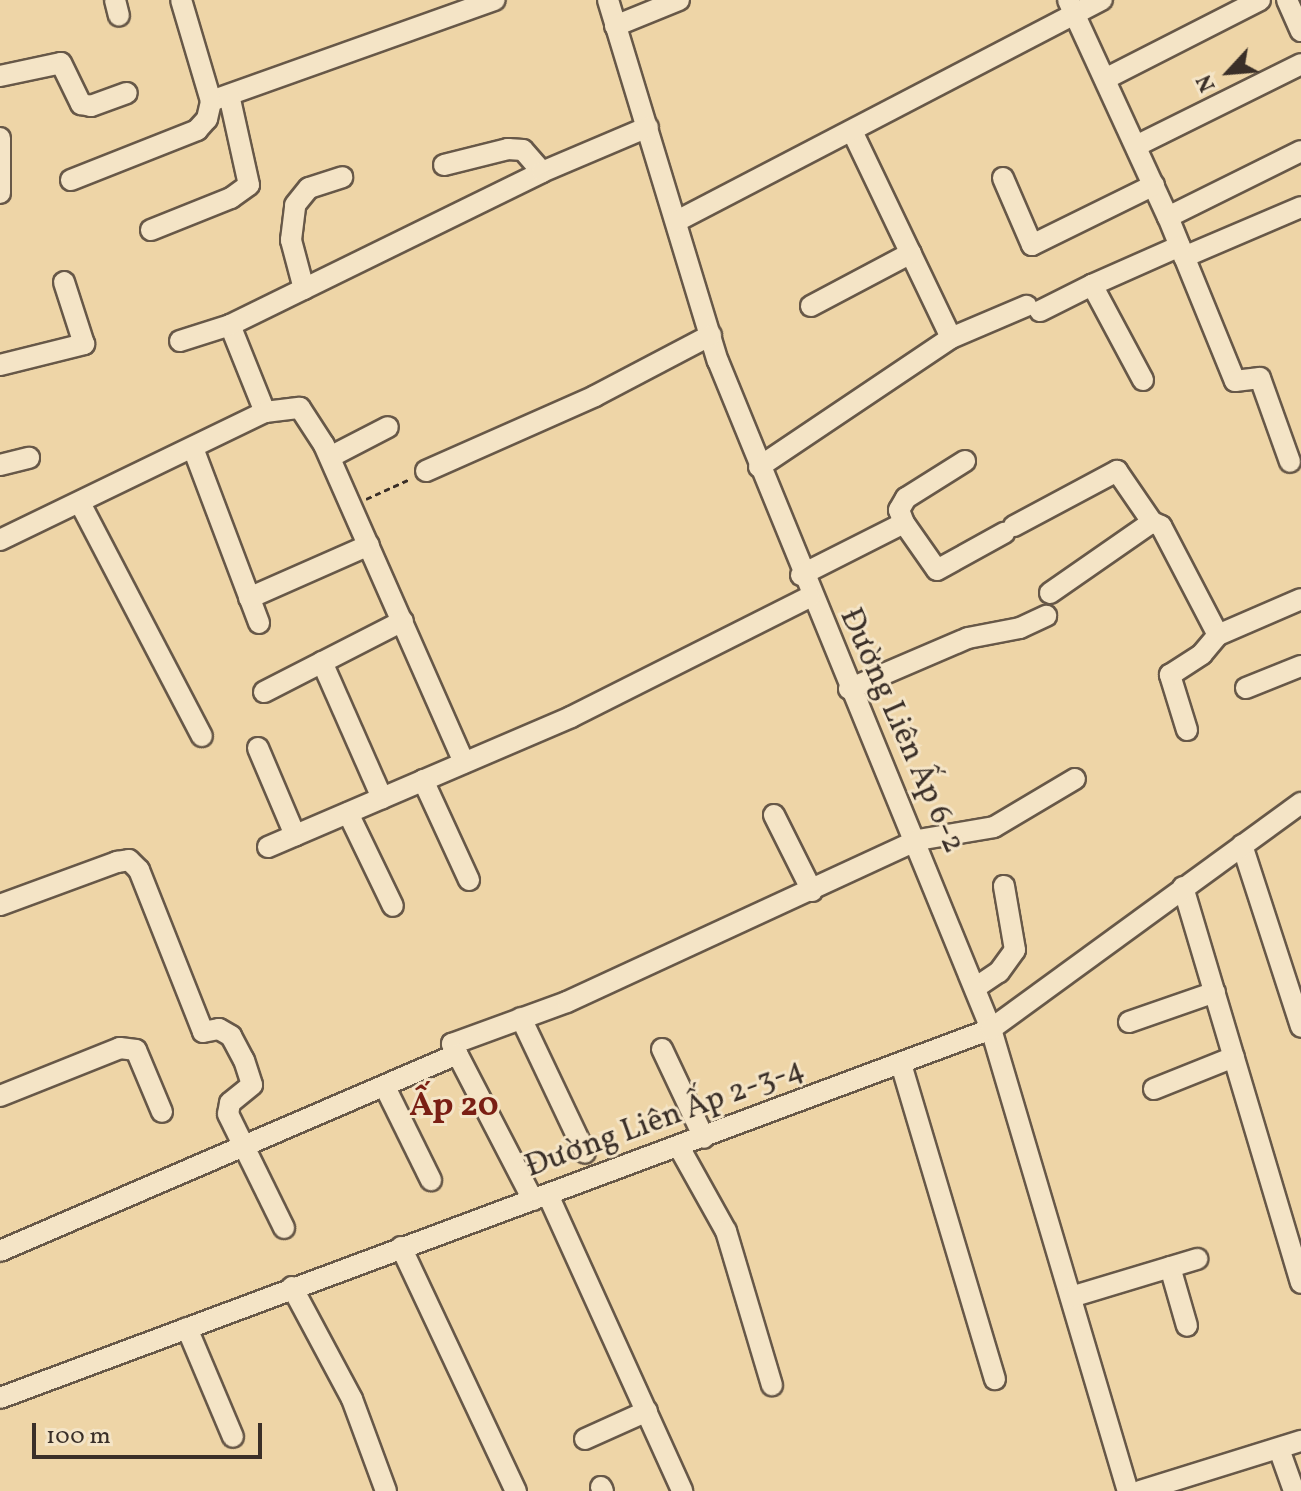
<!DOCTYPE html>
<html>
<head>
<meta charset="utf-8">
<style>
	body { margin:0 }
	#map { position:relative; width:1301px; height:1491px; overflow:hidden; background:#eed5a7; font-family:Vollkorn,serif }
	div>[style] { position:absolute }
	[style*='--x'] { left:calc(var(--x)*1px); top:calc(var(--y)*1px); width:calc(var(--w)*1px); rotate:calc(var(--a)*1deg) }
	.path>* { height:3px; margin-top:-1.5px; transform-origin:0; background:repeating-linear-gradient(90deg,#3a2f28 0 6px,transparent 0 10px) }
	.roads { filter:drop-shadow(2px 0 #675848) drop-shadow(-2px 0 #675848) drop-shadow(0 2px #675848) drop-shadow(0 -2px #675848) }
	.minor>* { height:20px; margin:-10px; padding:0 10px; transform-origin:10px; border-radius:10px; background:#f4e4c6 }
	span { translate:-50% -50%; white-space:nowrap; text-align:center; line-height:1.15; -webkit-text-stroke:6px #f4e4c6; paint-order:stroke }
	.street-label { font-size:32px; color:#3a2f28 }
	.neighbourhood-label { font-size:34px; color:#7a1f14; font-weight:700 }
	.north { position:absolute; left:1189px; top:32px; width:80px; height:80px; -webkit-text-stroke:6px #f4e4c6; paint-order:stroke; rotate:244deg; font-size:22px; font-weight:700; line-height:32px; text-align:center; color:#3a2f28 }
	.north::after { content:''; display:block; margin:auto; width:28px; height:36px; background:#3a2f28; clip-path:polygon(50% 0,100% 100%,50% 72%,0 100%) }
	.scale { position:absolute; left:32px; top:1423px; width:230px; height:36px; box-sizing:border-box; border:4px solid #3a2f28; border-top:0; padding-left:10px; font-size:24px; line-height:28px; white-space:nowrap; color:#3a2f28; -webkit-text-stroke:6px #f4e4c6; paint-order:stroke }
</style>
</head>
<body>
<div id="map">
	<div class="path">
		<i style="--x:366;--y:499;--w:48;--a:-24.4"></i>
	</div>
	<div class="roads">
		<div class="minor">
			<i style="--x:115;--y:0;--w:16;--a:76"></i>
			<i style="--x:608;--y:0;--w:377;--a:73.1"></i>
			<i style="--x:718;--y:361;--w:722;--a:67.77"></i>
			<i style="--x:991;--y:1029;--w:482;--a:73.5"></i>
			<i style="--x:1068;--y:0;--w:239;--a:65.3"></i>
			<i style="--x:1168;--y:217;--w:177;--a:67.8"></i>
			<i style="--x:1235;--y:381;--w:25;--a:-7"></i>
			<i style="--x:1260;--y:378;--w:89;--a:70.3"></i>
			<i style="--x:1287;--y:0;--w:34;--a:66"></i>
			<i style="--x:615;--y:26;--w:69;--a:-22.1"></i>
			<i style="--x:0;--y:76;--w:62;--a:-12"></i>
			<i style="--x:61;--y:63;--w:46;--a:64"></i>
			<i style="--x:81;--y:104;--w:10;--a:11"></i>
			<i style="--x:91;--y:106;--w:38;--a:-20"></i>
			<i style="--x:1105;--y:79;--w:174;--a:-27"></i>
			<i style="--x:211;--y:101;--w:301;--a:-19.6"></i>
			<i style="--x:852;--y:131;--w:229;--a:64.4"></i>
			<i style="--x:0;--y:138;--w:55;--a:90"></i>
			<i style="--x:1136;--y:146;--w:184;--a:-26.4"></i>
			<i style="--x:444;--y:165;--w:66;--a:-14"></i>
			<i style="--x:508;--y:149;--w:15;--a:4"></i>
			<i style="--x:523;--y:150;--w:29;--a:49"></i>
			<i style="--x:1003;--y:178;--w:73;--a:66.6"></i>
			<i style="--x:1032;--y:245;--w:136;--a:-26.2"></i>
			<i style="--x:71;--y:180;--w:136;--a:-21.6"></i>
			<i style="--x:197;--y:130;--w:15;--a:-48"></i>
			<i style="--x:207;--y:119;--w:18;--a:-77"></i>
			<i style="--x:211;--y:101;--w:105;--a:-106.5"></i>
			<i style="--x:1168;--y:217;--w:148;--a:-26.4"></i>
			<i style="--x:677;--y:221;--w:479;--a:-27.5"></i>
			<i style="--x:151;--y:230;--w:86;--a:-21.8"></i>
			<i style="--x:231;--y:198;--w:22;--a:-36"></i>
			<i style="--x:249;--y:185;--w:92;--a:-102.5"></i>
			<i style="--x:1184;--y:257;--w:127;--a:-23.1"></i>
			<i style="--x:304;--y:289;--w:51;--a:-104.9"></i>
			<i style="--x:291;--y:240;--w:35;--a:-83"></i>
			<i style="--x:295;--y:205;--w:22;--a:-51"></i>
			<i style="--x:309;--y:188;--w:35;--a:-18"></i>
			<i style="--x:811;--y:306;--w:113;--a:-27.9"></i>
			<i style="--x:1040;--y:311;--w:58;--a:-26.6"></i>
			<i style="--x:230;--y:325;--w:94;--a:68.1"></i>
			<i style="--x:180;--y:341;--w:52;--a:-17.7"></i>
			<i style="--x:230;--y:325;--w:347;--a:-26.1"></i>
			<i style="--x:542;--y:172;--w:115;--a:-23"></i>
			<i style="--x:0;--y:365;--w:87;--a:-14"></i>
			<i style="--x:84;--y:344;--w:65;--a:-107.9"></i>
			<i style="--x:1143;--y:380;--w:108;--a:-118.2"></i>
			<i style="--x:1092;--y:285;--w:96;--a:-23.9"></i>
			<i style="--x:193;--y:448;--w:187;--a:69.3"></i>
			<i style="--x:330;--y:457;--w:65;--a:-27.3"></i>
			<i style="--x:965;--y:461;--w:70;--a:147.9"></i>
			<i style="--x:906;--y:498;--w:14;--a:120"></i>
			<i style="--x:899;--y:510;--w:14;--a:69"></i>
			<i style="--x:904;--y:523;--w:57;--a:54.9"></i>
			<i style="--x:937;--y:570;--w:77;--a:-28.9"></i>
			<i style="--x:0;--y:465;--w:30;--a:-14"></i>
			<i style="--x:759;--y:467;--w:231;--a:-33.9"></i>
			<i style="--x:951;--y:338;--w:82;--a:-23.1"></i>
			<i style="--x:426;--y:471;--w:185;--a:-23.9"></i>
			<i style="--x:595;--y:396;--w:131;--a:-27.7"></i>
			<i style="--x:80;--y:503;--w:263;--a:62.4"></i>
			<i style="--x:1014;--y:526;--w:117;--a:-28.1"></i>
			<i style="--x:1117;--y:471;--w:62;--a:55.5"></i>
			<i style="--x:1152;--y:522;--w:10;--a:24"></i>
			<i style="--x:1161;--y:526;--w:123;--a:62.4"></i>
			<i style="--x:1218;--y:635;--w:90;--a:-23.4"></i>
			<i style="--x:0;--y:540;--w:294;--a:-25.8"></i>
			<i style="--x:265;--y:412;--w:35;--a:-7"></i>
			<i style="--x:300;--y:408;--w:44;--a:57"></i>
			<i style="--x:324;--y:445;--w:347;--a:66.2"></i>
			<i style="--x:801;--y:575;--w:115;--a:-26.8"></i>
			<i style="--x:1050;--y:593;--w:124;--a:-34.8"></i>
			<i style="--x:249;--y:598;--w:131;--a:-23.8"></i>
			<i style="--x:322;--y:662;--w:149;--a:66.2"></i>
			<i style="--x:1246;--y:688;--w:59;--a:-21.8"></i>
			<i style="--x:849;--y:689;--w:129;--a:-23.2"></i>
			<i style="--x:968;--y:638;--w:53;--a:-10.9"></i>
			<i style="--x:1020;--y:628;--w:29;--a:-25"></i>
			<i style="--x:264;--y:692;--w:156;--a:-27.1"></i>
			<i style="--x:1187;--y:730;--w:58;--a:-107.2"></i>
			<i style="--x:1170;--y:675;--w:38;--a:-33"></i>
			<i style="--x:1202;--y:654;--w:25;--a:-50"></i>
			<i style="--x:258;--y:748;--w:95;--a:67"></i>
			<i style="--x:423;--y:780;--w:110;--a:65.3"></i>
			<i style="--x:348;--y:813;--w:103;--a:64.2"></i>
			<i style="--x:774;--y:815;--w:85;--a:63.4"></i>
			<i style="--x:1242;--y:845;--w:191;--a:72"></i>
			<i style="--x:268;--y:847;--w:330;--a:-23.2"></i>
			<i style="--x:571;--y:717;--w:267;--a:-26.7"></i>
			<i style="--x:1183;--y:887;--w:413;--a:73.4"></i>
			<i style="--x:0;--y:905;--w:125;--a:-20.2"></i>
			<i style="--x:117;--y:862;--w:12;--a:-9"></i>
			<i style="--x:129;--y:860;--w:14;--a:45"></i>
			<i style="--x:139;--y:870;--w:174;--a:68.4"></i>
			<i style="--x:203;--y:1032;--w:16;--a:-11"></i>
			<i style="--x:219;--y:1029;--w:14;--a:30"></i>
			<i style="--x:231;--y:1036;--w:27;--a:62"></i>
			<i style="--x:244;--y:1060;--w:26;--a:72"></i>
			<i style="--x:252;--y:1085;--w:28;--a:141"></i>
			<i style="--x:230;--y:1103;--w:11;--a:100"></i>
			<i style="--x:228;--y:1114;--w:127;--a:63.8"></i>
			<i style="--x:975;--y:988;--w:29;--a:-34"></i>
			<i style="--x:999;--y:972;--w:27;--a:-54"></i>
			<i style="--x:1015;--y:950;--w:65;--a:-99.8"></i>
			<i style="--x:521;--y:1018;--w:149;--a:64.6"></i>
			<i style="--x:1129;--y:1022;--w:91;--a:-19.2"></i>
			<i style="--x:662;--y:1049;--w:98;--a:64.7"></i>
			<i style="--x:901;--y:1064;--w:329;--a:73.4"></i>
			<i style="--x:385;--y:1087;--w:104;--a:63.7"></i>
			<i style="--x:1154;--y:1089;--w:86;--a:-21.8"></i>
			<i style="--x:0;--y:1096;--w:129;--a:-21.8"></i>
			<i style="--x:120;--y:1048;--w:16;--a:7"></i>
			<i style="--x:136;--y:1050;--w:67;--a:67.2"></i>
			<i style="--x:679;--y:1147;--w:96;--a:60.8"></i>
			<i style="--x:726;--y:1231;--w:161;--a:73.4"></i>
			<i style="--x:548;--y:1195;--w:325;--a:65.6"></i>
			<i style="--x:533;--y:1200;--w:176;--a:-117.4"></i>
			<i style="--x:452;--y:1044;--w:122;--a:-20.1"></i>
			<i style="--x:567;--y:1002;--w:387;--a:-24.8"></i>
			<i style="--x:918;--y:840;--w:77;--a:-9.7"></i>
			<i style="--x:994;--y:827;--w:94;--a:-30.7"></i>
			<i style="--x:401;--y:1247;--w:270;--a:64.8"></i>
			<i style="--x:0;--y:1251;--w:498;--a:-23.3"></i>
			<i style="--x:1170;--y:1267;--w:61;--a:73.9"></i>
			<i style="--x:292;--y:1287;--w:127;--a:61.8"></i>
			<i style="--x:352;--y:1399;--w:98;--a:69.7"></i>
			<i style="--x:1071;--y:1297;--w:132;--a:-16.8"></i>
			<i style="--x:187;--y:1328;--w:118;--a:67.1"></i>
			<i style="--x:0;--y:1398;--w:1057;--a:-20.42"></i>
			<i style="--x:991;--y:1029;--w:384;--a:-36.1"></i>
			<i style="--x:585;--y:1439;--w:68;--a:-24.3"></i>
			<i style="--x:1279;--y:1449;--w:45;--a:70.3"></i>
			<i style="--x:601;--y:1487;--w:4;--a:63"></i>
			<i style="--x:1140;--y:1491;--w:169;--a:-17.3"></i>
		</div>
	</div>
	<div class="street-label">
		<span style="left:901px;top:731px;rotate:66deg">Đường Liên Ấp 6-2</span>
		<span style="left:665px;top:1119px;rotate:-20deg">Đường Liên Ấp 2-3-4</span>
	</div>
	<div class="neighbourhood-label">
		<span style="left:454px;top:1107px">Ấp 20</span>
	</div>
	<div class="north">N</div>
	<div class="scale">100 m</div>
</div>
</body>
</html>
